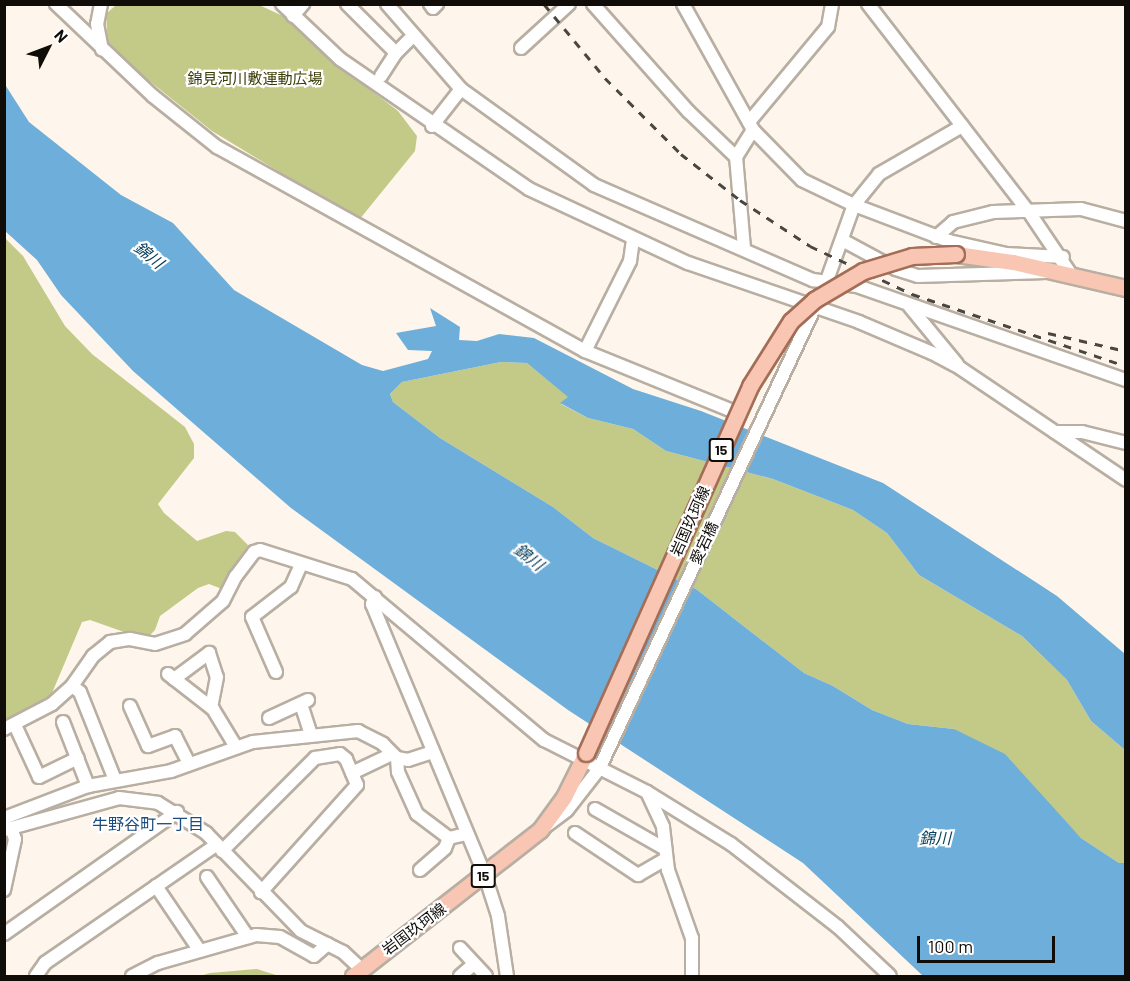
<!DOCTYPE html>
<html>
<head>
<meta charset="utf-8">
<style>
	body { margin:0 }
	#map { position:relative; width:1130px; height:981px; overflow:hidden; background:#fef6ec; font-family:Barlow,"Noto Sans JP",sans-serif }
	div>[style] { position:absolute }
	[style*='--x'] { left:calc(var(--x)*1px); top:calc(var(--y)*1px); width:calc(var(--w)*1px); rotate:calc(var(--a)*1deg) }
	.green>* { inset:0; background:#c3ca88 }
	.water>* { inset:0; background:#6dafda }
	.roads { filter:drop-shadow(2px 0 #b8aea2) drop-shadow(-2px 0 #b8aea2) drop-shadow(0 2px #b8aea2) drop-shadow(0 -2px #b8aea2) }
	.minor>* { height:12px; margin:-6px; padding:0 6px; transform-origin:6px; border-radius:6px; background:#fff }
	.major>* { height:15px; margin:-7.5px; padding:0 7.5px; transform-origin:7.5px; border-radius:7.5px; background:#f8c6b3 }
	.rail>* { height:3px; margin-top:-1.5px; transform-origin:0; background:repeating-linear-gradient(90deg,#4a4640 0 8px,transparent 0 16px) }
	.bridges { filter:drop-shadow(2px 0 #a46d57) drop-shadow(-2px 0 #a46d57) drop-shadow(0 2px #a46d57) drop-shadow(0 -2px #a46d57) }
	.major-bridge>* { height:15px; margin:-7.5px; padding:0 7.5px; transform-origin:7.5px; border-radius:7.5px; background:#f8c6b3 }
	span { translate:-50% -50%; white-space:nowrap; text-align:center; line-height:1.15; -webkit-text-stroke:4.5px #fff; paint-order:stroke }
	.shield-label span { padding:2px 4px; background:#fff; border:2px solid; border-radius:4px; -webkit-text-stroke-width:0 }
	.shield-label { font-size:14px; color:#100d09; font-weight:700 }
	.park-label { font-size:15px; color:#393c04 }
	.street-label { font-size:15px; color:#100d09 }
	.water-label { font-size:16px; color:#053e5b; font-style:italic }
	.neighbourhood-label { font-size:16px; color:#1c4b7f }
	.frame { position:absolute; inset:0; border:6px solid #100d09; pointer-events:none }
	.north { position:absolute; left:18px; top:18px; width:60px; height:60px; -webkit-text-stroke:4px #fff; paint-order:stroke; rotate:48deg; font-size:16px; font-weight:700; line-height:24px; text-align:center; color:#100d09 }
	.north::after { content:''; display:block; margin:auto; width:21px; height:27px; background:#100d09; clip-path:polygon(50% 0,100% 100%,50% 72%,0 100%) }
	.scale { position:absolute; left:917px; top:936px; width:138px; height:27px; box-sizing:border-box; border:3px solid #100d09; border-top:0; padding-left:8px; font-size:18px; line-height:21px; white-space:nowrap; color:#100d09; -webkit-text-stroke:4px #fff; paint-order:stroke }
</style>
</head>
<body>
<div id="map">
	<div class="green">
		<i style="clip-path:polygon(257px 4px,285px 17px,339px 66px,398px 111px,417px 136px,415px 151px,359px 220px,212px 131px,108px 48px,106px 14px,116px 5px)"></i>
		<i style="clip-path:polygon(5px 238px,23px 256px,65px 326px,92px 354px,185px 427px,194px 444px,194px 458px,158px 504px,164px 513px,197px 541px,226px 531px,235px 532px,248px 545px,228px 585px,222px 589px,209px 584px,198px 588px,160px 616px,155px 630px,149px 636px,141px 638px,90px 620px,82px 622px,52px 693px,44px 702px,5px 724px)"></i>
		<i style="clip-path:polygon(501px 362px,527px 363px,569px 397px,561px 404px,588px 418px,633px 429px,666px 451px,773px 479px,853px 510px,887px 533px,919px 575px,1022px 636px,1067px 680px,1091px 721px,1125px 750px,1125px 863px,1119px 863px,1081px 838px,1042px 798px,954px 729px,908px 724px,872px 710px,833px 686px,804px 673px,696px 589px,593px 538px,553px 507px,440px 438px,393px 402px,390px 394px,402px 382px)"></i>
		<i style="clip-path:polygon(257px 969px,279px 976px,200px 976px,210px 973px)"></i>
	</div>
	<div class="water">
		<i style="clip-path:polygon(4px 83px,29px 122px,121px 195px,173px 223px,234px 290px,362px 365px,383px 371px,428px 359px,432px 351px,408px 350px,396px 333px,436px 326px,430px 308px,460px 327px,459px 340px,477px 341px,499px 334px,534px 338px,633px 389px,701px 411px,883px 483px,1057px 596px,1125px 654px,1125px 750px,1091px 721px,1067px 680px,1022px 636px,919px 575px,887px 533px,853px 510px,773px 479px,666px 451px,633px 429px,588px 418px,560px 403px,568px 397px,527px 363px,501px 362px,402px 382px,390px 394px,393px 402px,440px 438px,553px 507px,593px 538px,696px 589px,804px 673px,833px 686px,872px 710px,908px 724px,954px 729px,1005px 754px,1081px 838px,1119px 863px,1125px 863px,1125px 976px,923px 976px,803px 863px,568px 710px,291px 508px,133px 371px,61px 295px,37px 260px,5px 231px)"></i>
	</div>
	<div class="roads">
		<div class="minor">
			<i style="--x:56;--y:4;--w:134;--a:43.5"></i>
			<i style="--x:153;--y:96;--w:82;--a:38.6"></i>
			<i style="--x:217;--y:147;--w:421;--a:29"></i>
			<i style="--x:585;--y:351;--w:157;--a:22.1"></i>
			<i style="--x:101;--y:4;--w:20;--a:101"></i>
			<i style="--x:97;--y:24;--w:26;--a:79"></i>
			<i style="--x:282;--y:4;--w:80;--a:43.5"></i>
			<i style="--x:340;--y:59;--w:229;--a:34.5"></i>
			<i style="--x:529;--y:189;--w:175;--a:25"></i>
			<i style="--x:688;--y:263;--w:181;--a:19"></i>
			<i style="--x:859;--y:322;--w:79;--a:23"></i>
			<i style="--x:932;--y:353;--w:32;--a:28"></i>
			<i style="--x:960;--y:368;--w:200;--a:34"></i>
			<i style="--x:347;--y:4;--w:69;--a:45"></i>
			<i style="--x:396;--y:53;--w:25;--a:-45"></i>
			<i style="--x:387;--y:4;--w:113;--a:49"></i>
			<i style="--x:461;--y:89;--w:164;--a:35.8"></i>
			<i style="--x:594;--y:185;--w:239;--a:23.5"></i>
			<i style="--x:813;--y:280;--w:44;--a:7.8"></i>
			<i style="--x:857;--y:286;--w:285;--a:19.3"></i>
			<i style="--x:430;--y:4;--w:5;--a:53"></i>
			<i style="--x:433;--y:8;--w:6;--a:-45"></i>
			<i style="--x:593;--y:4;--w:144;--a:48.4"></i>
			<i style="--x:689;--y:112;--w:65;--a:43.8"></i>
			<i style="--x:683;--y:4;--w:144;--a:60.9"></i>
			<i style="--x:753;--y:130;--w:70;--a:45.6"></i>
			<i style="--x:802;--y:180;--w:58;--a:25.7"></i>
			<i style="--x:854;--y:205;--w:102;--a:20.8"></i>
			<i style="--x:949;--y:241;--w:58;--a:12.8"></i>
			<i style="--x:1006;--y:254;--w:57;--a:3"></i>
			<i style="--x:868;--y:4;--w:263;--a:52.3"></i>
			<i style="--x:1029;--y:212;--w:77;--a:56.1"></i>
			<i style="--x:293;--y:16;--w:16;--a:-50"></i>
			<i style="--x:521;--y:48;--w:65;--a:-42.5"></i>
			<i style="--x:381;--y:76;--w:27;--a:-57"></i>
			<i style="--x:749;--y:122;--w:124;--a:-50.3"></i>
			<i style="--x:828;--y:27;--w:23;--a:-80"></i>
			<i style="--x:432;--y:126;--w:47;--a:-51.9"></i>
			<i style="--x:936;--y:237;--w:23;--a:-41"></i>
			<i style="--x:953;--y:222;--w:41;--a:-14"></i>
			<i style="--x:993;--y:212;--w:88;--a:-2"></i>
			<i style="--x:1081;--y:209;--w:47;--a:14.9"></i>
			<i style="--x:844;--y:241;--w:59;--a:28.3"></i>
			<i style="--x:896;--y:269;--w:23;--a:18"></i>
			<i style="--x:918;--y:276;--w:128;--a:-1.8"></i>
			<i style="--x:744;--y:248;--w:91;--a:-95"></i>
			<i style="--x:736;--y:157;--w:32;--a:-58"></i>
			<i style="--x:910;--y:307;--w:74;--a:50.5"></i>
			<i style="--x:585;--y:351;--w:101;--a:-63.4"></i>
			<i style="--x:630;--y:261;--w:22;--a:-82"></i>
			<i style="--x:1055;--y:432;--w:27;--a:0"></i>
			<i style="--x:1082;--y:432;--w:45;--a:14"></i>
			<i style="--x:375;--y:597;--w:8;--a:113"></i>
			<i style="--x:372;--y:604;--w:282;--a:67.4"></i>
			<i style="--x:276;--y:672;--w:60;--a:-113.6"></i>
			<i style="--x:252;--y:617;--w:49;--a:-37.6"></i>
			<i style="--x:291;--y:587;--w:24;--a:-66"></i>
			<i style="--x:168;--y:674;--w:57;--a:37.9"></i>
			<i style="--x:213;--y:709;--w:44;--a:58.8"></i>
			<i style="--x:174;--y:679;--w:44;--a:-36.6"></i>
			<i style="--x:209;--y:653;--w:25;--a:72"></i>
			<i style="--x:217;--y:677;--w:31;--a:101"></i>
			<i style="--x:72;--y:686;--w:10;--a:37"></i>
			<i style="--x:80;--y:692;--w:95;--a:68.3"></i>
			<i style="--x:301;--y:704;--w:33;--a:72"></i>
			<i style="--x:130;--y:706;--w:44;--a:65.8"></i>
			<i style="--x:148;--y:746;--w:29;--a:-20"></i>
			<i style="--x:175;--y:736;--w:31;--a:63"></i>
			<i style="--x:269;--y:718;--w:43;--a:-24.8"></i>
			<i style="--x:63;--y:722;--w:69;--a:68.7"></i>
			<i style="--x:15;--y:725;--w:57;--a:65.2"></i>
			<i style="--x:39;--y:777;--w:43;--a:-26"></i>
			<i style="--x:4;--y:729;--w:54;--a:-27.5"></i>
			<i style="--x:52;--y:704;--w:27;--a:-42"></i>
			<i style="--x:72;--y:686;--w:37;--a:-55"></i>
			<i style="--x:93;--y:656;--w:22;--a:-39"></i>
			<i style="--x:110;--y:642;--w:20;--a:-9"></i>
			<i style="--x:130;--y:639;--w:25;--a:11"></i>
			<i style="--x:155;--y:644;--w:32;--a:-18"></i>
			<i style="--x:185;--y:634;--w:50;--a:-41"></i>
			<i style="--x:223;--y:601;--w:28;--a:-63"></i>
			<i style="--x:236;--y:576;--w:30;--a:-53"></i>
			<i style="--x:254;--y:552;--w:6;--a:-18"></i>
			<i style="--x:260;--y:550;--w:96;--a:17.5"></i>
			<i style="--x:352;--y:579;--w:251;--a:40"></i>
			<i style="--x:544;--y:740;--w:115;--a:26.8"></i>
			<i style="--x:647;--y:792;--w:99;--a:31.8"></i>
			<i style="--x:731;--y:844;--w:135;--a:37.8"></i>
			<i style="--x:838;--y:927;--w:71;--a:43.3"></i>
			<i style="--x:397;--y:758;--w:14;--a:86"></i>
			<i style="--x:398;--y:772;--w:46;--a:65.7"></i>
			<i style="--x:417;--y:814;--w:40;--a:37"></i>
			<i style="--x:449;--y:838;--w:18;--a:-13"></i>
			<i style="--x:352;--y:773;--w:44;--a:-25.4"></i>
			<i style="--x:647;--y:792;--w:38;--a:65"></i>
			<i style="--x:663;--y:827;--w:43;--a:83.4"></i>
			<i style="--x:668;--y:870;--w:72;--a:70.6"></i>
			<i style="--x:692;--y:938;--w:38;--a:90"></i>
			<i style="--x:595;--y:809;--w:81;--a:29.7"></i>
			<i style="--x:4;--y:818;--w:90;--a:-20.9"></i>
			<i style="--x:88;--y:786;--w:84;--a:-10.2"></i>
			<i style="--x:171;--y:771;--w:87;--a:-19.5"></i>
			<i style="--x:253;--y:742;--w:106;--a:-6"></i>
			<i style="--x:358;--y:731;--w:28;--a:27"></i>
			<i style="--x:383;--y:744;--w:20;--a:45"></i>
			<i style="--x:397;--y:758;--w:11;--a:10"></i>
			<i style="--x:408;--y:760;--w:25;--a:-18"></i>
			<i style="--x:546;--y:826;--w:26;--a:-37"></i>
			<i style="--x:567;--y:810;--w:52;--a:-52"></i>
			<i style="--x:599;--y:769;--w:536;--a:-64.96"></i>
			<i style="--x:826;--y:283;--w:83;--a:-70.3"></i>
			<i style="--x:854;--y:205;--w:40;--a:-51"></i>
			<i style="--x:879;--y:174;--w:96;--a:-30"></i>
			<i style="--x:4;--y:830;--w:119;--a:-15.5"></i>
			<i style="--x:119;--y:798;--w:39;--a:7"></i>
			<i style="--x:158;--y:803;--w:57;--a:32"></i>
			<i style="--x:206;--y:833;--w:136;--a:45.9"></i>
			<i style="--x:301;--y:931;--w:47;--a:26.6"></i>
			<i style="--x:343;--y:952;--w:25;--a:43"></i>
			<i style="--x:575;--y:833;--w:76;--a:33.7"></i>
			<i style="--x:638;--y:875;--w:32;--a:-30"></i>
			<i style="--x:222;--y:851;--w:132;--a:-45"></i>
			<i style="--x:315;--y:758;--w:25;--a:-9"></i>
			<i style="--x:340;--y:754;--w:8;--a:40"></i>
			<i style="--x:346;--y:759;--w:28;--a:67"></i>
			<i style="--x:357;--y:785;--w:144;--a:131.9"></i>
			<i style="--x:420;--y:870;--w:33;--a:-41"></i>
			<i style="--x:445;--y:848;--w:11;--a:-68"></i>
			<i style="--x:207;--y:877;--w:73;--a:55.7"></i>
			<i style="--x:156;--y:886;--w:78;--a:55.9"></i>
			<i style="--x:489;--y:888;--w:29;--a:72"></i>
			<i style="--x:498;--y:916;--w:61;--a:81.5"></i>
			<i style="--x:4;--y:890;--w:52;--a:-77.8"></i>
			<i style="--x:15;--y:839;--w:12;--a:-110"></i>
			<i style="--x:4;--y:934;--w:212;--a:-35.2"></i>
			<i style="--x:460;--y:948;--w:38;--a:47"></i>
			<i style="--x:36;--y:976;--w:16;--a:-55"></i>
			<i style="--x:45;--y:963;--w:208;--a:-34.6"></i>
			<i style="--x:132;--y:976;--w:29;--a:-27"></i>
			<i style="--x:158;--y:963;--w:102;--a:-15.9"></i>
			<i style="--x:256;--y:935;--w:24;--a:5"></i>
			<i style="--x:280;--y:937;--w:39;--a:29"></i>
			<i style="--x:314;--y:956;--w:18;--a:-41"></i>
			<i style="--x:460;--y:976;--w:18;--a:-41"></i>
		</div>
		<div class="major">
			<i style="--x:956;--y:254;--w:58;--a:8"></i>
			<i style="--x:1013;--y:262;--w:116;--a:13"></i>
			<i style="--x:353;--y:976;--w:237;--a:-38"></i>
			<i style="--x:540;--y:830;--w:41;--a:-54"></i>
			<i style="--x:564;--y:797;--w:49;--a:-63.4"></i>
		</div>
	</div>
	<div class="rail">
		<i style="--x:544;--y:4;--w:96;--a:50.5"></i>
		<i style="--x:605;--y:78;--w:107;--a:45"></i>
		<i style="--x:681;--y:154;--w:75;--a:37.9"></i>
		<i style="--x:740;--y:200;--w:84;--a:33.3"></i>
		<i style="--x:810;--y:246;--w:113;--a:25.2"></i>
		<i style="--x:912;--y:294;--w:226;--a:18.6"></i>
		<i style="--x:1048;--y:333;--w:80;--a:13"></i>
	</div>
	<div class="bridges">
		<div class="major-bridge">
			<i style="--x:586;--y:753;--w:402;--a:-65.9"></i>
			<i style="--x:750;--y:386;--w:77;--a:-57.8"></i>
			<i style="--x:791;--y:321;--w:31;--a:-42"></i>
			<i style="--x:814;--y:300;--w:57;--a:-30.6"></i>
			<i style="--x:863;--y:271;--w:51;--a:-17"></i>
			<i style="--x:912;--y:256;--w:44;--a:-2.6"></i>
		</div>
	</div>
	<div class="shield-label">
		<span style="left:721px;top:450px">15</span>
		<span style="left:483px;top:876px">15</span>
	</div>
	<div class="park-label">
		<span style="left:255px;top:79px">錦見河川敷運動広場</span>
	</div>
	<div class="street-label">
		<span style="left:690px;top:521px;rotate:-66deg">岩国玖珂線</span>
		<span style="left:704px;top:543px;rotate:-65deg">愛宕橋</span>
		<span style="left:414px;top:929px;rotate:-37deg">岩国玖珂線</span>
	</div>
	<div class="water-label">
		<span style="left:149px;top:255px;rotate:39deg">錦川</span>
		<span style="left:529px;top:557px;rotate:38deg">錦川</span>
		<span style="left:935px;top:838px">錦川</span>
	</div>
	<div class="neighbourhood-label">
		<span style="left:148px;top:824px">牛野谷町一丁目</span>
	</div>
	<div class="frame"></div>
	<div class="north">N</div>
	<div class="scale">100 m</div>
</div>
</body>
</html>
